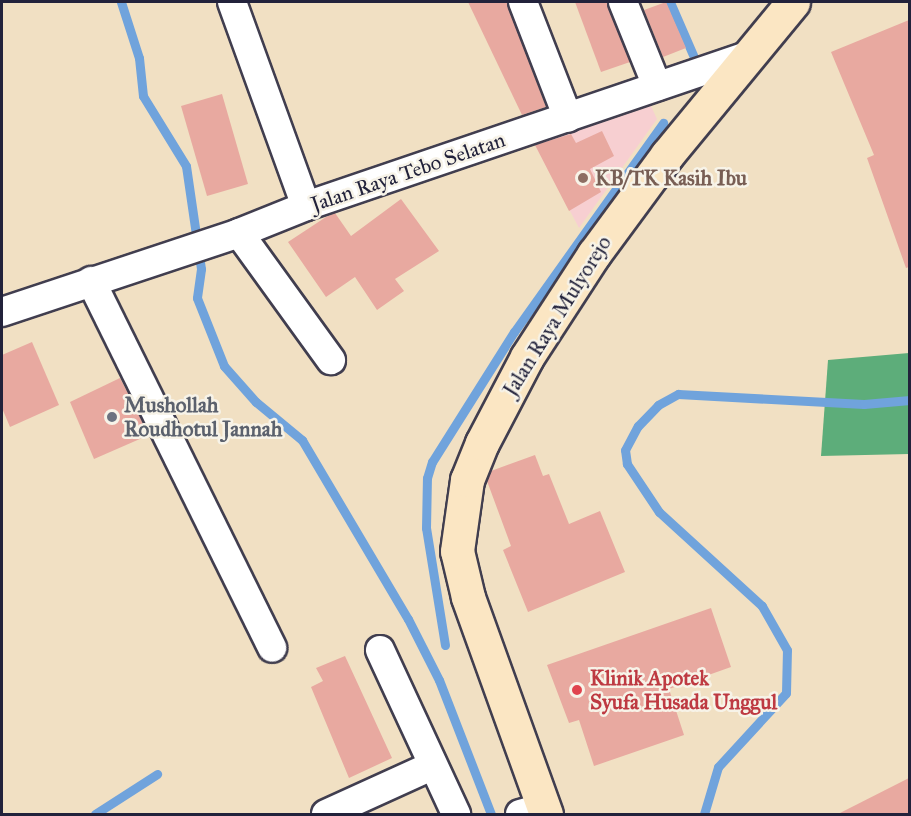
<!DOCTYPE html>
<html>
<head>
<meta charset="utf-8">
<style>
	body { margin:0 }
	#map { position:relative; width:911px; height:816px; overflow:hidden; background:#f1e0c3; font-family:"IM FELL Great Primer",serif }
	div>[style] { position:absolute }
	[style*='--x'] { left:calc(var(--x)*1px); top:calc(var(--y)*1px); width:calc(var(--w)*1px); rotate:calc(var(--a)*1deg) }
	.built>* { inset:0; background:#f7cfd1 }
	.forest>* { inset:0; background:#5dad7a }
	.stream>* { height:9px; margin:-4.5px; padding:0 4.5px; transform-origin:4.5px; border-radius:4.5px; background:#70a3dc }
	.building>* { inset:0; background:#e8a9a0 }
	.roads { filter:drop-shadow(2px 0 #413e4f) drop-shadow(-2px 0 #413e4f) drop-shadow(0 2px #413e4f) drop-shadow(0 -2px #413e4f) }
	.street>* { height:28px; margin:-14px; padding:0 14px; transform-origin:14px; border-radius:14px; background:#fff }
	.secondary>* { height:33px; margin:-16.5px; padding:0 16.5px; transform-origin:16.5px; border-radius:16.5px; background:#fbe6c3 }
	.dots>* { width:16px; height:16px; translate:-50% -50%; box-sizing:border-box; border:3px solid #f7f3e8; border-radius:50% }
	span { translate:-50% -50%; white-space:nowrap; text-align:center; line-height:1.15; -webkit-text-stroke:5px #f7f3e8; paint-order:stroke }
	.street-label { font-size:21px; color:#22223b }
	.education-label { font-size:21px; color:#785e54; font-weight:700 }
	.left { translate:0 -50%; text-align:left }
	.worship-label { font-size:21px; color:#5b616d; font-weight:700 }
	.health-label { font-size:21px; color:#be3a42; font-weight:700 }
	.frame { position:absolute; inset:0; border:3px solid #22223b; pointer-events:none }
</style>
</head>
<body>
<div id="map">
	<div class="built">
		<i style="clip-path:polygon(651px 106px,657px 119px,579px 228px,535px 145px)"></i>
	</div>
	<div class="forest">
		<i style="clip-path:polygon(909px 353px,909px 454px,821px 456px,828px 360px)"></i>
	</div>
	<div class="stream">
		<i style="--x:121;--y:2;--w:59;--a:72.2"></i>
		<i style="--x:139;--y:58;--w:38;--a:84"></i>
		<i style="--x:143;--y:96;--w:82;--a:58.4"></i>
		<i style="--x:186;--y:166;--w:104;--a:81.7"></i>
		<i style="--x:201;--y:269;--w:29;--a:98"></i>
		<i style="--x:197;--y:298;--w:73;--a:68.3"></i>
		<i style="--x:224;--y:366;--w:48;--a:48.4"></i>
		<i style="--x:256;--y:402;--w:60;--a:39.6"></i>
		<i style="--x:302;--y:440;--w:208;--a:59.4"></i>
		<i style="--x:408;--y:619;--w:68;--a:63.1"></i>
		<i style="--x:439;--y:680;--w:144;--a:68.8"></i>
		<i style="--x:670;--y:2;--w:58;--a:66.5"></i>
		<i style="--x:445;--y:645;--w:119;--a:-99.2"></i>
		<i style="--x:426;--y:528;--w:50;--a:-88.9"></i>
		<i style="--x:427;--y:478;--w:17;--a:-73"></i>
		<i style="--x:432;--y:462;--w:154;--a:-57.8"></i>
		<i style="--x:514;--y:332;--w:257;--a:-54.5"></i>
		<i style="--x:95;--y:814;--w:74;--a:-32.8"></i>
		<i style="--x:704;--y:814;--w:49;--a:-73.4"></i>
		<i style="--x:718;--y:767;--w:100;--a:-47.4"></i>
		<i style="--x:786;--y:693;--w:43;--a:-88.7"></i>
		<i style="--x:787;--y:650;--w:51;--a:-119.6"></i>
		<i style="--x:762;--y:606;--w:139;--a:-137.6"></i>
		<i style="--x:659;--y:512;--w:58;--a:-123.7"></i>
		<i style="--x:627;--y:464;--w:14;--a:-98"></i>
		<i style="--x:625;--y:450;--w:27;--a:-62"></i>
		<i style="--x:638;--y:426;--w:29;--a:-46"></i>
		<i style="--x:658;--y:405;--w:23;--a:-29"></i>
		<i style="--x:678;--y:394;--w:186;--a:3.1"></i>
		<i style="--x:864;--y:404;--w:46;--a:-5"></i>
	</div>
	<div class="building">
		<i style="clip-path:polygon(468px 2px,507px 2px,546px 107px,522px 115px)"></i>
		<i style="clip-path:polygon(575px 2px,607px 2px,630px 62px,601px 72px)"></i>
		<i style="clip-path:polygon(666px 2px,686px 48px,663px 57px,644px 10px)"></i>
		<i style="clip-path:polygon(909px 20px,909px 267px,906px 268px,867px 158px,874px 155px,831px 52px)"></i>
		<i style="clip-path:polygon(222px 94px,248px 184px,207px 196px,181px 106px)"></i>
		<i style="clip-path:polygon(602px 131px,614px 156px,590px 169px,601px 192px,569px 211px,535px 145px,571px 134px,576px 143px)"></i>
		<i style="clip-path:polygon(401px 199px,439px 251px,395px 279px,404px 291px,377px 310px,355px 277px,326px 297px,288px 242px,326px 217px,335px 213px,351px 236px)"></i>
		<i style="clip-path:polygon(32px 342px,59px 405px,10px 427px,2px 408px,2px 355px)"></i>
		<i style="clip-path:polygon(120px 378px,149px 435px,94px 459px,70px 402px)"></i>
		<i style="clip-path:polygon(535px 455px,543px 476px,549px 474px,569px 524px,600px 511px,625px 572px,528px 612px,503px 550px,511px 546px,487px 481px,491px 471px)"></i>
		<i style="clip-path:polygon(711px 608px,731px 667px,669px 689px,684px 735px,594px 766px,579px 720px,569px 723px,547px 665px)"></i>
		<i style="clip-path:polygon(345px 656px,392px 758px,349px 778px,311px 687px,323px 681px,316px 668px)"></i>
		<i style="clip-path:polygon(909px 778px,909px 814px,838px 814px)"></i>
	</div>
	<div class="roads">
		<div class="street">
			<i style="--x:232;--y:2;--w:217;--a:70.1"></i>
			<i style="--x:523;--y:2;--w:124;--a:68.8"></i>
			<i style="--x:623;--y:2;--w:91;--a:68"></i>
			<i style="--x:239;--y:233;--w:157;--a:54.1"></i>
			<i style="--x:91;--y:281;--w:409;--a:63.7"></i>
			<i style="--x:2;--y:312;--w:250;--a:-18.4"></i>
			<i style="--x:239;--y:233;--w:72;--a:-21.9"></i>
			<i style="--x:306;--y:206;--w:465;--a:-18.8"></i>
			<i style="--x:380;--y:650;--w:181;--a:65.1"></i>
			<i style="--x:326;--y:814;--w:116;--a:-24.4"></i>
			<i style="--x:520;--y:814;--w:26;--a:-16"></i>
		</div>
		<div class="secondary">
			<i style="--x:546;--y:814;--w:231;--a:-109.8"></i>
			<i style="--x:468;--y:597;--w:47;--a:-103.4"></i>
			<i style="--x:457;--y:551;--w:72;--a:-82"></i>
			<i style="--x:467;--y:480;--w:40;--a:-68"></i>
			<i style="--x:482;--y:443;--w:97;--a:-62.4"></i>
			<i style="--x:527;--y:357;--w:123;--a:-57"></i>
			<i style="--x:594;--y:254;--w:123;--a:-53.6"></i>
			<i style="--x:667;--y:155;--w:198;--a:-50.5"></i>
		</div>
	</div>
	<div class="dots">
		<i style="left:583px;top:178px;background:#8d6e63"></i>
		<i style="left:112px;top:417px;background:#6b7280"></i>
		<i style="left:577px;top:690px;background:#e0444e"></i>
	</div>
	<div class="street-label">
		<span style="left:408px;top:172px;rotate:-19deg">Jalan Raya Tebo Selatan</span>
		<span style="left:557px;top:316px;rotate:-58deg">Jalan Raya Mulyorejo</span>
	</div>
	<div class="education-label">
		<span class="left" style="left:595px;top:178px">KB/TK Kasih Ibu</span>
	</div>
	<div class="worship-label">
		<span class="left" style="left:124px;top:417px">Mushollah<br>Roudhotul Jannah</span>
	</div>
	<div class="health-label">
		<span class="left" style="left:590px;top:690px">Klinik Apotek<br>Syufa Husada Unggul</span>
	</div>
	<div class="frame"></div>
</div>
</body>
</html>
